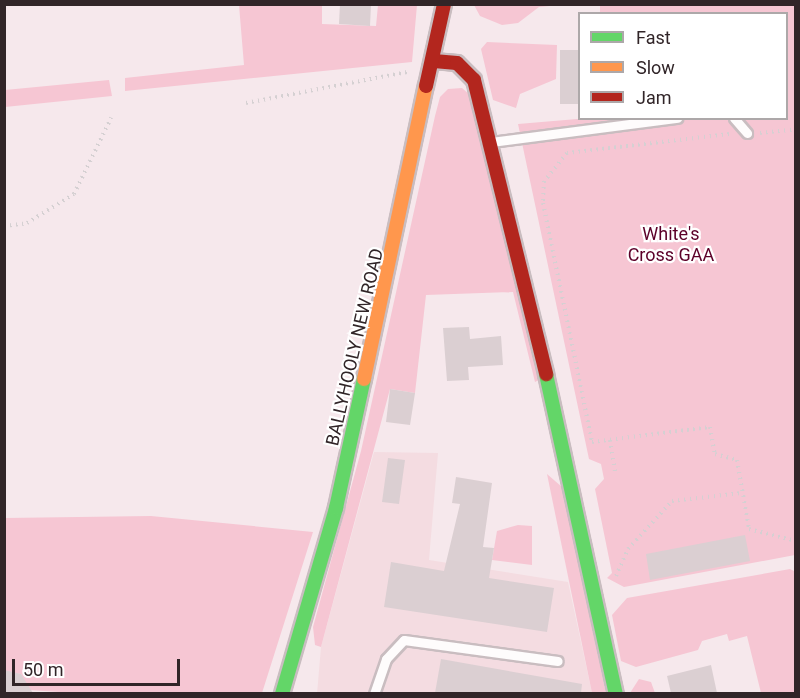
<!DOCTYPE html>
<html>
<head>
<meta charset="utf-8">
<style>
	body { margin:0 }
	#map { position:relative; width:800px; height:698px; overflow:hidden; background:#f6e8ec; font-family:Roboto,sans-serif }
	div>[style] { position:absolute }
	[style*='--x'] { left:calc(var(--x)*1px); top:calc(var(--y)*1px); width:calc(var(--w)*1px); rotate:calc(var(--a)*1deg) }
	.built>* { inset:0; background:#f4dce1 }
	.green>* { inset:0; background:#f6c6d3 }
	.building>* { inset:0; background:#dbcfd2 }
	.path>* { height:4px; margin-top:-2px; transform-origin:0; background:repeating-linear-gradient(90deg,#d5d0d2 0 1.5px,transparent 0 6px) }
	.roads { filter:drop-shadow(2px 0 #c9bdc0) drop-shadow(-2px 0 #c9bdc0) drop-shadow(0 2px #c9bdc0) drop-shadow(0 -2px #c9bdc0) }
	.lane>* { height:9px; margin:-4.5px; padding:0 4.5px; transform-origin:4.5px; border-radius:4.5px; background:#fefcfc }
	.fast>* { height:14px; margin:-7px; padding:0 7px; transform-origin:7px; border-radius:7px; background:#63d668 }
	.slow>* { height:14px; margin:-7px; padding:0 7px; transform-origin:7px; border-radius:7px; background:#ff974d }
	.jam>* { height:14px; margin:-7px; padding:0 7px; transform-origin:7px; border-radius:7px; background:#b3261e }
	span { translate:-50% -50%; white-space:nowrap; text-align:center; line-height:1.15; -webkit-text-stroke:4.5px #fff; paint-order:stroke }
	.park-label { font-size:18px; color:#5c0029 }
	.street-label { font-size:18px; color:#312528 }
	.frame { position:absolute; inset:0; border:6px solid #312528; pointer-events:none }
	.legend { position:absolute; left:578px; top:12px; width:210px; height:108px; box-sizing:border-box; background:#fff; border:2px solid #ada8a9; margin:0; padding:8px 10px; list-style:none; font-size:18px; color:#312528 }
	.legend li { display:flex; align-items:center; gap:12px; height:30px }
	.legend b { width:30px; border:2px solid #ada8a9 }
	.scale { position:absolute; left:12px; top:659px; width:168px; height:27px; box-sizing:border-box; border:3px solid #312528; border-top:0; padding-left:8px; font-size:18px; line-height:21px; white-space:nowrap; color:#312528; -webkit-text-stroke:4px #fff; paint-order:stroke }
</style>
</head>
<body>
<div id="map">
	<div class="built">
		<i style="clip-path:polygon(374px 452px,438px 453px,429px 560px,568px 582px,592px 693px,317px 694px,321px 647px)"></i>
	</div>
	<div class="green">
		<i style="clip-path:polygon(239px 5px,322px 5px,322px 24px,376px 26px,378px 5px,417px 5px,412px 62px,125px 91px,125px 78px,244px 65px)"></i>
		<i style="clip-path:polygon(474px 5px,474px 4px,560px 5px,539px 7px,518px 23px,502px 25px,480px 16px)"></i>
		<i style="clip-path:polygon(795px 5px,795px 555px,624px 587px,607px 578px,612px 573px,595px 489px,604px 479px,601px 464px,589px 459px,518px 124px,589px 118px,786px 118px,786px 14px,600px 14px,600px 6px)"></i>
		<i style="clip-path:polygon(487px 42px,557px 45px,556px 79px,520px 94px,516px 108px,493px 100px,481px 49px)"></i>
		<i style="clip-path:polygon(109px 80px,112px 96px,5px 107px,5px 90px)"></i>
		<i style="clip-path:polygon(462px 88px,470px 95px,539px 380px,535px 382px,513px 292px,426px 295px,415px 393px,390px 389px,321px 647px,315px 645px,313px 627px,361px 451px,435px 116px,440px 97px,448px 89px)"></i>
		<i style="clip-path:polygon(547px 474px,562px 487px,606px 693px,592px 693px)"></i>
		<i style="clip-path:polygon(151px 516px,313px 532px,262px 693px,74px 693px,29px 690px,21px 674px,5px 672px,5px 518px)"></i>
		<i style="clip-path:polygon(518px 525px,532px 526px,532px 565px,492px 560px,497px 531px)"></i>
		<i style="clip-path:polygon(790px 569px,796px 572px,795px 693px,761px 693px,747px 636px,729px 641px,727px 634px,702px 641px,698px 650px,636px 667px,621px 661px,612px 615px,627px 598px)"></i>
		<i style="clip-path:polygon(639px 679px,651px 682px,655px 693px,630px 693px)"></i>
	</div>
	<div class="building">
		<i style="clip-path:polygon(340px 4px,371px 4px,370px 26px,339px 24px)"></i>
		<i style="clip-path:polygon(560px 50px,579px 50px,579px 104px,560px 104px)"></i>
		<i style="clip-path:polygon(469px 327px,470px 339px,501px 336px,503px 365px,468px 367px,469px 380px,447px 381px,443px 328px)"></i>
		<i style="clip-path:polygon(390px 389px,415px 393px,410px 425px,386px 422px)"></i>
		<i style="clip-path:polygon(388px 458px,405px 460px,399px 504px,382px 502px)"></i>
		<i style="clip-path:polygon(456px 477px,492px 483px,483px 547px,494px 548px,489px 578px,554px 588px,547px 632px,384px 607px,391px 562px,444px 571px,460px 504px,452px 503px)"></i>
		<i style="clip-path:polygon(745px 535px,750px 561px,650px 580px,646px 554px)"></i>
		<i style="clip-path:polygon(441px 659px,582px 684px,581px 693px,435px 693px)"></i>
		<i style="clip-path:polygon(711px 665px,717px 693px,671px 693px,667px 676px)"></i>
		<i style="clip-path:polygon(4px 670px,21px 674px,33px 693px,4px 693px)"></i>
	</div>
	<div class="path">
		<i style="--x:246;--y:103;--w:164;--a:-10.9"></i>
		<i style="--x:760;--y:133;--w:36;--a:-6"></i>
		<i style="--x:729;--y:134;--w:163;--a:173.3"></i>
		<i style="--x:567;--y:153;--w:36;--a:129"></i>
		<i style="--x:544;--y:181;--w:22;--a:93"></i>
		<i style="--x:543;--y:203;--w:244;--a:78.4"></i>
		<i style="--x:592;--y:442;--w:119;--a:-7.2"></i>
		<i style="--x:710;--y:427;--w:27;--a:80"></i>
		<i style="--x:715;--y:454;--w:23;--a:15"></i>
		<i style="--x:737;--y:460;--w:70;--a:80.1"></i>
		<i style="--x:749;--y:529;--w:49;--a:14.3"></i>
		<i style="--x:4;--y:226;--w:23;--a:-7"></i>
		<i style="--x:27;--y:223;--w:55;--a:-31.7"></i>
		<i style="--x:74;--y:194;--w:85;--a:-64"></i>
		<i style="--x:610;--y:440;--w:33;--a:81"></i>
		<i style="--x:616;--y:576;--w:30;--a:-66"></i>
		<i style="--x:628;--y:549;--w:65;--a:-47.5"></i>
		<i style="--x:672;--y:501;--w:70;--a:-6.5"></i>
	</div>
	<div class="roads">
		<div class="lane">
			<i style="--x:734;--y:118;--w:20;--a:49"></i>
			<i style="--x:491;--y:142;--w:188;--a:-7.4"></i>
			<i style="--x:374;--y:694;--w:37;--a:-71"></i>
			<i style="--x:386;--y:659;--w:26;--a:-47"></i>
			<i style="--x:404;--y:640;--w:155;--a:7.8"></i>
		</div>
		<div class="fast">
			<i style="--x:546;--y:374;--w:328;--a:77.7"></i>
			<i style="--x:282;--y:694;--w:194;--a:-73.8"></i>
			<i style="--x:336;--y:508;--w:132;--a:-77.8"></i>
		</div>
		<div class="slow">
			<i style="--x:364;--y:379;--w:299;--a:-78.1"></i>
		</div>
		<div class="jam">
			<i style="--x:434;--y:61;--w:23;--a:5"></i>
			<i style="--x:457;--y:63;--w:24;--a:45"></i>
			<i style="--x:474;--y:80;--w:303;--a:76.2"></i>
			<i style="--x:426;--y:86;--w:84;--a:-77.6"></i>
		</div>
	</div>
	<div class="park-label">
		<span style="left:671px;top:245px">White's<br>Cross GAA</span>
	</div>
	<div class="street-label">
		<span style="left:355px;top:347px;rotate:-77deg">BALLYHOOLY NEW ROAD</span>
	</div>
	<div class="frame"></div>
	<ul class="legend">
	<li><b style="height:8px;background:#63d668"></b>Fast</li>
	<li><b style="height:8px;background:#ff974d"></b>Slow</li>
	<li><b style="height:8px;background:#b3261e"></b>Jam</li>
	</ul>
	<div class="scale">50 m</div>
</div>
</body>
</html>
